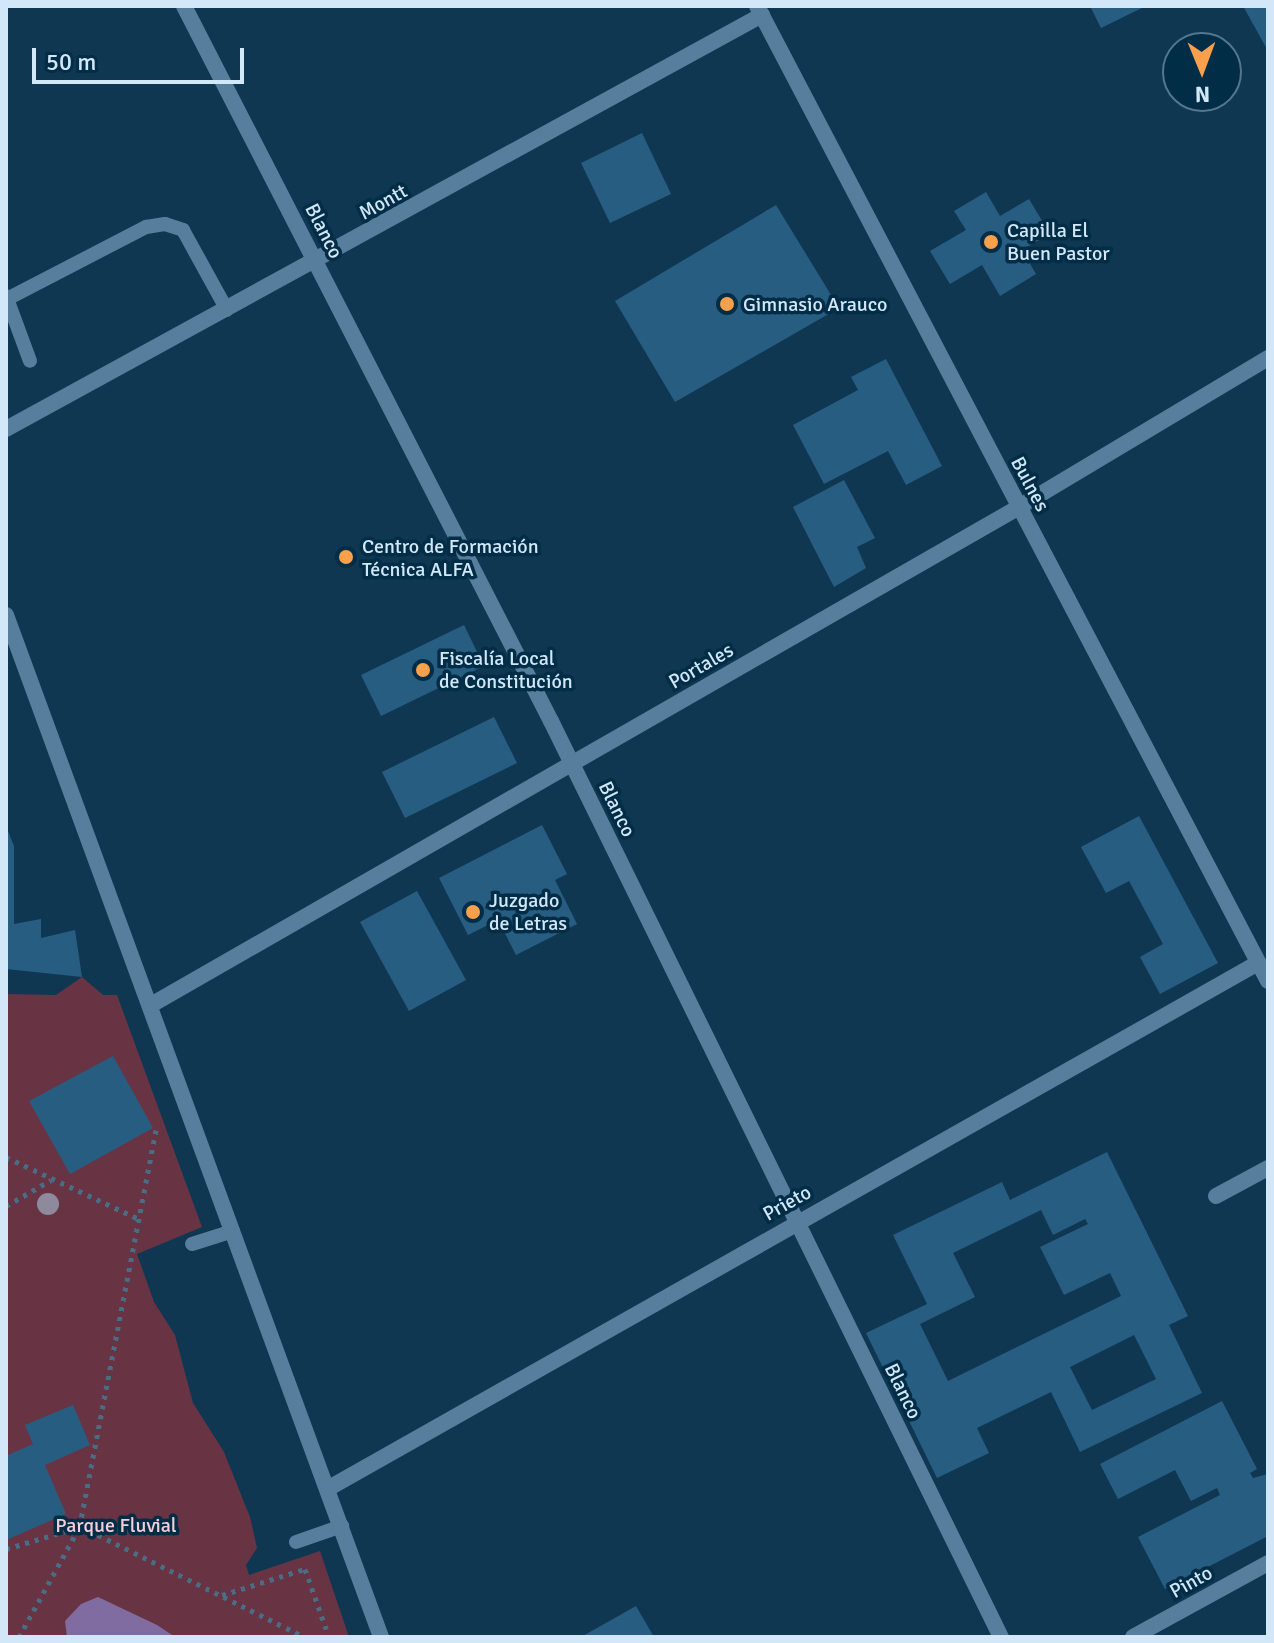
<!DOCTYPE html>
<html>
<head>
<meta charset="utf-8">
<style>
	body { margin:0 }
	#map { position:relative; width:1274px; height:1643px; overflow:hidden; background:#0f3752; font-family:Signika,sans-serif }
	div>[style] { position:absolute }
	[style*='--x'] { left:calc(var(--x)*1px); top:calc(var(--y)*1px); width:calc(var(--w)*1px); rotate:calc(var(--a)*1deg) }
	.green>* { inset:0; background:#683444 }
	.water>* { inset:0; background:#806ca0 }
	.building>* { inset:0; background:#285d82 }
	.path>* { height:5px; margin-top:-2.5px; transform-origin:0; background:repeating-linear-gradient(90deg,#4a6c84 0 4px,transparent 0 10px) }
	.service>* { height:14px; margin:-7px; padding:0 7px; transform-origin:7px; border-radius:7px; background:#577e9c }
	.minor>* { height:16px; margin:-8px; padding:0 8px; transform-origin:8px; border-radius:8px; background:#577e9c }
	.tertiary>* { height:16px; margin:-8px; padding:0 8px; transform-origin:8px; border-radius:8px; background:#577e9c }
	.trees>* { width:22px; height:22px; margin:-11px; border-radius:50%; background:#8e8a9b }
	.dots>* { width:22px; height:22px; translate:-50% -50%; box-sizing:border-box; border:4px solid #022d46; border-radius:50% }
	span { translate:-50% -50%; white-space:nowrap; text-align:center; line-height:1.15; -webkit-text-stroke:7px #022d46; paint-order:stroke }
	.street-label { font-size:20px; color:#d2e7f8 }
	.poi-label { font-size:20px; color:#d2e7f8 }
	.left { translate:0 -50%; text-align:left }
	.park-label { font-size:20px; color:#f5ced7 }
	.frame { position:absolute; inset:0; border:8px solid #d2e7f8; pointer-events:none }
	.north { position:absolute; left:1162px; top:32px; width:80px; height:80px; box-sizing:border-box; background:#022d46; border:2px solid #55778d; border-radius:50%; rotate:179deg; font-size:22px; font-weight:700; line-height:32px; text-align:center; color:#d2e7f8 }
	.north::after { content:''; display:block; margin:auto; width:28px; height:36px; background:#f8a04b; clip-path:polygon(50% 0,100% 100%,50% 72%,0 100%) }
	.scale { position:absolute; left:32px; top:48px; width:212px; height:36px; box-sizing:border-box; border:4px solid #d2e7f8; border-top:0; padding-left:10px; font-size:24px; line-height:28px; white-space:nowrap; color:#d2e7f8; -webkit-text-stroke:6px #022d46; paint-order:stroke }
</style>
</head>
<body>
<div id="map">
	<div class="green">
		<i style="clip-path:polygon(82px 977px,103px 995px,117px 995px,202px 1227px,137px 1254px,154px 1302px,175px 1335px,193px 1403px,224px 1452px,250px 1517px,257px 1548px,246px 1565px,249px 1575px,320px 1551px,349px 1637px,6px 1637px,6px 994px,56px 995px)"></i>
	</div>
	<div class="water">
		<i style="clip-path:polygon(98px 1597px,157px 1625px,175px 1637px,67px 1637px,65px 1621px,81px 1604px)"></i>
	</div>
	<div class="building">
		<i style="clip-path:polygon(1090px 6px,1146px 6px,1101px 28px)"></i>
		<i style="clip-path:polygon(1243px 6px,1268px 6px,1268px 51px)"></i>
		<i style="clip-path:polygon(642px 133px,671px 194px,610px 223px,581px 163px)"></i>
		<i style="clip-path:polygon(986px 192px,1000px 216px,1029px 199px,1050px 234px,1022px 250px,1036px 274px,1000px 296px,982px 265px,950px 284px,930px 251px,966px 230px,954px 211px)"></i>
		<i style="clip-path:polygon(776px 205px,839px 308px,675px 402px,615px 301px)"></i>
		<i style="clip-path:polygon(886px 359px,942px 466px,906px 485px,888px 451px,824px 484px,793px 425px,858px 390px,851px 377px)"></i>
		<i style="clip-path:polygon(844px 480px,875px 538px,857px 547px,866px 568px,834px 587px,793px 507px)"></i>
		<i style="clip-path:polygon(464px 625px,484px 666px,381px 716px,361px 675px)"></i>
		<i style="clip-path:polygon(494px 717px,517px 763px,405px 818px,382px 772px)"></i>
		<i style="clip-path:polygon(1139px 816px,1218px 963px,1160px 994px,1140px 957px,1163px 944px,1129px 881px,1106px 893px,1081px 847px)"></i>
		<i style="clip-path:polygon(542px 825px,567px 874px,555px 880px,577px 924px,516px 955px,498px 920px,468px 935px,439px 878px)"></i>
		<i style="clip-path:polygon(6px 826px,14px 846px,14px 924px,41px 919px,41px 938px,75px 930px,82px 977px,6px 969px)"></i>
		<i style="clip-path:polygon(417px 891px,466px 980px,409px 1011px,360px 922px)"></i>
		<i style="clip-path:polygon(113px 1056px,153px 1128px,70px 1174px,29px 1101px)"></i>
		<i style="clip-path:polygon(evenodd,1107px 1152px,1188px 1316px,1169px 1325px,1202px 1393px,1080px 1452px,1051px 1392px,977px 1428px,989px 1453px,937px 1478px,866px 1333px,927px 1304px,893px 1235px,1002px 1182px,1010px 1200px,1107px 1152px,1041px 1210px,1053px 1235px,1085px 1219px,1088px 1224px,1040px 1247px,1064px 1295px,1110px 1273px,1121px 1296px,948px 1381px,920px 1324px,975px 1297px,953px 1253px,1041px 1210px,1107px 1152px,1134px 1335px,1156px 1379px,1092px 1410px,1070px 1367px,1134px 1335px)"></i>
		<i style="clip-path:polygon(1222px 1401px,1257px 1469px,1250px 1473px,1253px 1478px,1268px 1474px,1268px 1536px,1165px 1589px,1138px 1537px,1220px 1495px,1217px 1488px,1191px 1501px,1175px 1470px,1118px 1499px,1100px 1464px)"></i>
		<i style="clip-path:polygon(73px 1405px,90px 1445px,45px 1465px,66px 1514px,6px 1540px,6px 1456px,33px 1444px,25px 1425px)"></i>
		<i style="clip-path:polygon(636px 1606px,654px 1637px,581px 1637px)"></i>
	</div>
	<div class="path">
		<i style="--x:156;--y:1130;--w:403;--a:100.9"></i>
		<i style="--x:80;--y:1526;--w:251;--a:26.3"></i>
		<i style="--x:6;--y:1157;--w:147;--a:25"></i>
		<i style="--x:6;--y:1206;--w:52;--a:-30"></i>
		<i style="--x:6;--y:1549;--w:76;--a:-16.8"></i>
		<i style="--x:222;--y:1595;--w:87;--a:-17.4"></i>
		<i style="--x:305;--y:1569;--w:72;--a:70.6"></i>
		<i style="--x:19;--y:1637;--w:127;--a:-61.2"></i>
	</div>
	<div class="service">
		<i style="--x:6;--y:296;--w:69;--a:69.7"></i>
		<i style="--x:7;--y:299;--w:157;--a:-27.4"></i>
		<i style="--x:146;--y:227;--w:19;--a:-9"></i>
		<i style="--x:165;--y:224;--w:19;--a:18"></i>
		<i style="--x:183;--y:230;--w:91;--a:61.2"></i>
		<i style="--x:192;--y:1244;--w:43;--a:-17.6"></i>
		<i style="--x:296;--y:1542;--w:49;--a:-19.2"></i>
	</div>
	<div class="minor">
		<i style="--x:184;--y:6;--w:804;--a:62.83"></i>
		<i style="--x:551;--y:721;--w:1021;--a:63.84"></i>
		<i style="--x:6;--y:429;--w:862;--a:-28.71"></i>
		<i style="--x:6;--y:615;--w:1089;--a:69.85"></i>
		<i style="--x:151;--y:1005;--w:1001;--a:-29.84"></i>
		<i style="--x:1216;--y:1196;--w:59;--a:-28.3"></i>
		<i style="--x:329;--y:1488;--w:1067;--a:-29.47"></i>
		<i style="--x:1133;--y:1637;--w:154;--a:-28.7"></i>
	</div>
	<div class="tertiary">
		<i style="--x:757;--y:6;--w:1101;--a:62.34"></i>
		<i style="--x:1019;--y:507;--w:290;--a:-30.9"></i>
	</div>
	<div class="trees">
		<i style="left:48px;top:1204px"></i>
	</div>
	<div class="dots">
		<i style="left:991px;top:242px;background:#f8a04b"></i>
		<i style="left:727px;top:304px;background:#f8a04b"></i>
		<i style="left:346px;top:557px;background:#f8a04b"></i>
		<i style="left:423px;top:670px;background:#f8a04b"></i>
		<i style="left:473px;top:912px;background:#f8a04b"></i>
	</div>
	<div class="street-label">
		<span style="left:383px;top:202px;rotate:-29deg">Montt</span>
		<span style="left:324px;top:231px;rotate:63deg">Blanco</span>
		<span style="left:1030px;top:484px;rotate:62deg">Bulnes</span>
		<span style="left:701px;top:666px;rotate:-30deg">Portales</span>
		<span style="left:617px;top:809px;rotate:64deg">Blanco</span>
		<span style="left:787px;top:1203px;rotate:-29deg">Prieto</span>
		<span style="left:903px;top:1391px;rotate:64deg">Blanco</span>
		<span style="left:1191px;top:1582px;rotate:-29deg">Pinto</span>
	</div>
	<div class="poi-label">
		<span class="left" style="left:1007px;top:242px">Capilla El<br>Buen Pastor</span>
		<span class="left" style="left:743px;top:304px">Gimnasio Arauco</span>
		<span class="left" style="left:362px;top:558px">Centro de Formación<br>Técnica ALFA</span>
		<span class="left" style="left:439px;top:670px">Fiscalía Local<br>de Constitución</span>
		<span class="left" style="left:489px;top:912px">Juzgado<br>de Letras</span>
	</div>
	<div class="park-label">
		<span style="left:116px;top:1525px">Parque Fluvial</span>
	</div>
	<div class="frame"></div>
	<div class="north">N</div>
	<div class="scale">50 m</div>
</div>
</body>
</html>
